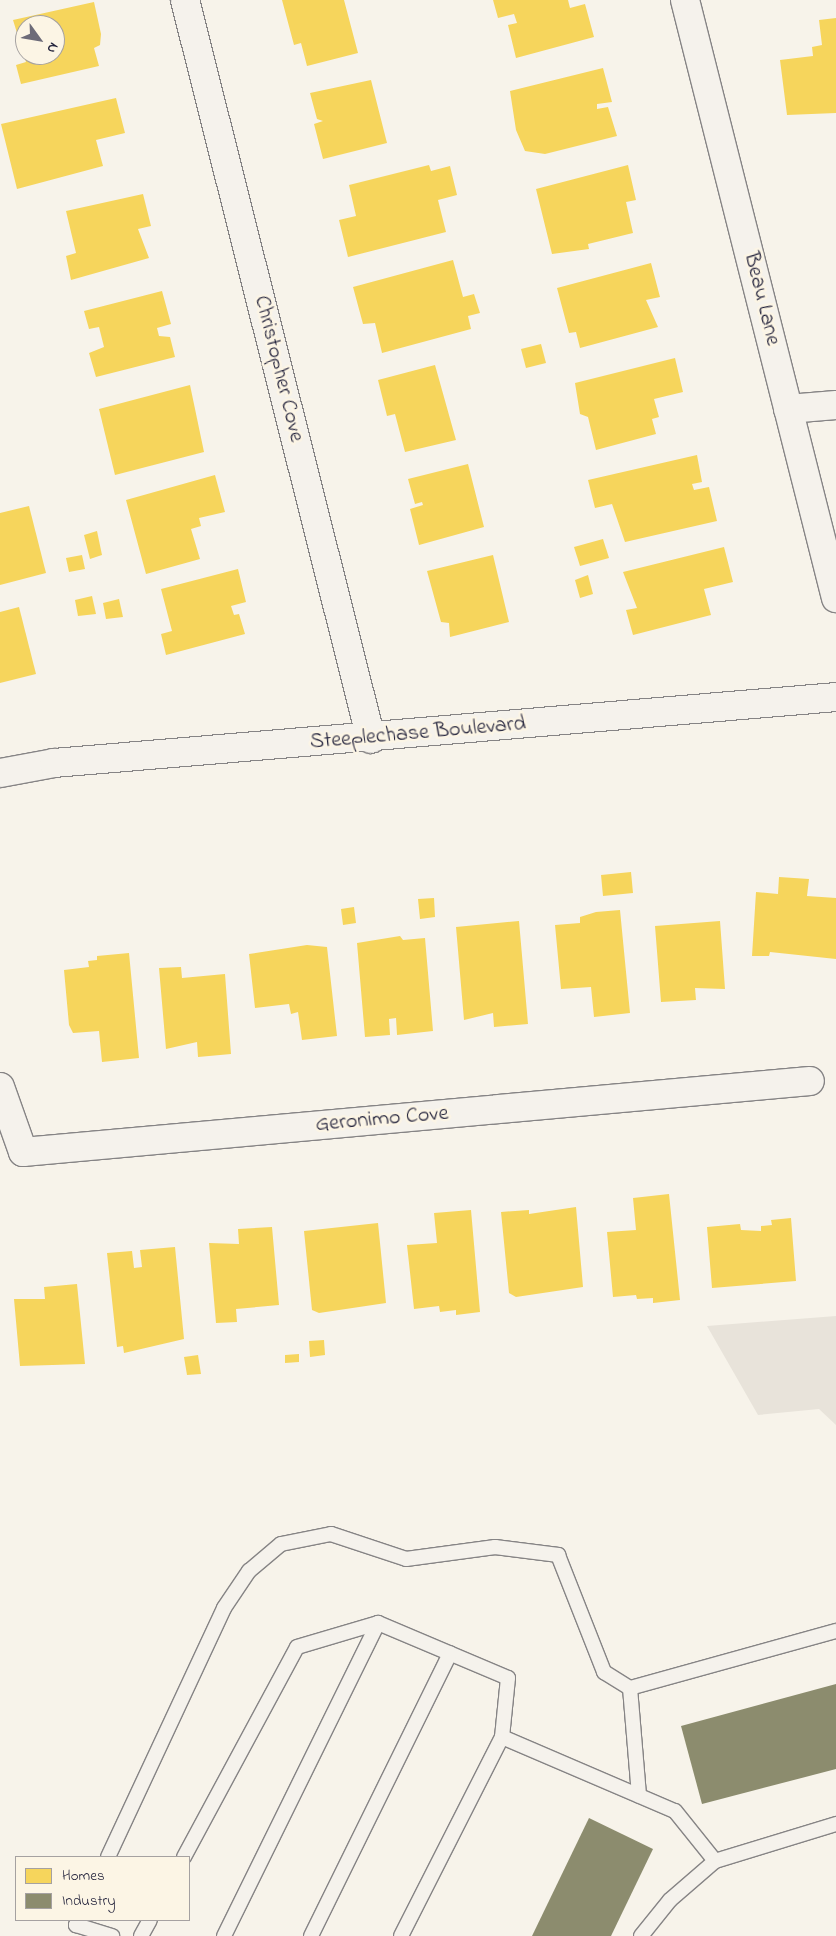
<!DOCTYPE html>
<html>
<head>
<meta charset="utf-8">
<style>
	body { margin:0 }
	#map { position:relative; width:836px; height:1936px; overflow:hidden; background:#f7f3ea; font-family:"Indie Flower",sans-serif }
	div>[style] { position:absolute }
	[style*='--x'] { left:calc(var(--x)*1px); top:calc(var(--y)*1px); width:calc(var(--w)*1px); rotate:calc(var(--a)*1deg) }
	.green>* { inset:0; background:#e8e3da }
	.homes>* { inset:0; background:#f6d55c }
	.industry>* { inset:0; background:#8c8c6e }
	.roads { filter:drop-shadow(1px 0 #868485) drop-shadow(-1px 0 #868485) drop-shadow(0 1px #868485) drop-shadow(0 -1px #868485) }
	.service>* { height:14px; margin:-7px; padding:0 7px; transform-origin:7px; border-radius:7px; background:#f5f2ec }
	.minor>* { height:28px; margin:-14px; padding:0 14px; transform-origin:14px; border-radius:14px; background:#f5f2ec }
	span { translate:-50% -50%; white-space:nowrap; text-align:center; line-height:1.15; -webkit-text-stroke:5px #fcf5e5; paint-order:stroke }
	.street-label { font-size:22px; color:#22223b }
	.legend { position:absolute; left:15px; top:1856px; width:175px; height:65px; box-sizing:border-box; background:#fcf5e5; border:1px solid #a5a1a1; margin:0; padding:6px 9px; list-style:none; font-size:15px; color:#22223b }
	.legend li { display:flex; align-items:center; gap:10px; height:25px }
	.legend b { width:25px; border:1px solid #a5a1a1 }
	.north { position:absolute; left:15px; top:15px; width:50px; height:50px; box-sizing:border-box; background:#fcf5e5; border:1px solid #a5a1a1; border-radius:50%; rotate:122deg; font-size:14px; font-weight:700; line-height:20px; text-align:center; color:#22223b }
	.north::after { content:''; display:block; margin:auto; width:18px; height:22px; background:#6d6b78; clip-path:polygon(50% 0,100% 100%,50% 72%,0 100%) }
</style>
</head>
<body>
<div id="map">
	<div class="green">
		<i style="clip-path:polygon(836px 1316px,836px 1425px,819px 1409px,758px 1415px,707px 1326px)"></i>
	</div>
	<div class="homes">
		<i style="clip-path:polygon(282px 0,344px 0,358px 53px,307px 66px,301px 43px,294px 45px)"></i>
		<i style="clip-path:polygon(493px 0,568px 0,570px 8px,585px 4px,594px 37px,516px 58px,508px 25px,517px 23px,514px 14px,498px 18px)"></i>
		<i style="clip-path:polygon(evenodd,94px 2px,101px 34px,100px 45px,94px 48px,99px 66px,21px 84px,16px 65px,26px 62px,13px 20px,94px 2px,25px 25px,55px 25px,55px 55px,25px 55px,25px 25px)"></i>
		<i style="clip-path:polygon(836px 18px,836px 113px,787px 115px,780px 60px,813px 56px,812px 47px,822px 45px,819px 20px)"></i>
		<i style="clip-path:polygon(603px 68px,612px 102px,597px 104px,597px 109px,608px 107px,617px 136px,545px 154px,525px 151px,516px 130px,510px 91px)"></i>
		<i style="clip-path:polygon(371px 80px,387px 143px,323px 159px,314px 124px,323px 121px,317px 119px,310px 93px)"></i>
		<i style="clip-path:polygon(116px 98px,125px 133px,96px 140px,103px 166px,17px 189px,1px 124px)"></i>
		<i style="clip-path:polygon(429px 165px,431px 171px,450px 166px,457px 195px,438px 200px,446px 232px,348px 257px,339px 220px,356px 216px,349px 185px)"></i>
		<i style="clip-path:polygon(628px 165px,636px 200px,626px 202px,633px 233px,588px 244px,589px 249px,552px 254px,536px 189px)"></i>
		<i style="clip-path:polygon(143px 194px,151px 226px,138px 229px,149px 258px,71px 280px,66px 256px,76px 253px,66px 211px)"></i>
		<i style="clip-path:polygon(453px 260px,463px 297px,474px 294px,480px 313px,468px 316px,471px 329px,382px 353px,375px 323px,363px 324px,353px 287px)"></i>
		<i style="clip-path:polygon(651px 263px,660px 297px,646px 300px,658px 327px,580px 348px,576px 332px,569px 333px,557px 288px)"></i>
		<i style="clip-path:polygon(162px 291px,171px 324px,157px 328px,159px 336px,170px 337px,175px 357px,96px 377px,89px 353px,104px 347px,99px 327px,89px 329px,84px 311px)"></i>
		<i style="clip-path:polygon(541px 344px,546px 363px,526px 368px,521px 349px)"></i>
		<i style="clip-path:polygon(675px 358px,683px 392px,654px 399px,659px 417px,652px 419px,656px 434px,596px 450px,588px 417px,580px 414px,575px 383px)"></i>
		<i style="clip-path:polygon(435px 365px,456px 440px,405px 452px,395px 414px,387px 416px,378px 380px)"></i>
		<i style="clip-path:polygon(190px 385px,204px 452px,115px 475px,99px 409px)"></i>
		<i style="clip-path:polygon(697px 455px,702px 482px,692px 484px,694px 490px,709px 487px,717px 521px,625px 542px,612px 504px,595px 508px,588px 480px)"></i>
		<i style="clip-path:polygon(468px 464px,484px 527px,419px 545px,410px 509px,423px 505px,422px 502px,415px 504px,408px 479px)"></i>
		<i style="clip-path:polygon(215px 475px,225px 512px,199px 518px,201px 526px,191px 529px,200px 559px,146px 574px,126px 500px)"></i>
		<i style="clip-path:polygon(29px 506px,46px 573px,0 585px,0 513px)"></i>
		<i style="clip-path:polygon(97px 531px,102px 555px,90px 559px,84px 535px)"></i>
		<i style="clip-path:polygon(603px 539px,609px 558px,580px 566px,574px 547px)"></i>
		<i style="clip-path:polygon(724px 547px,733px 582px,704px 589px,711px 615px,633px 635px,626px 610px,637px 608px,623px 572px)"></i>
		<i style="clip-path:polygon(82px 555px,85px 569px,69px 572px,66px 558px)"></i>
		<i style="clip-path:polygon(493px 555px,509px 622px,450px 637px,449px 623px,441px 622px,427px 571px)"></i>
		<i style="clip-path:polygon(238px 569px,246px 602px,231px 606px,234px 615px,239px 614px,245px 634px,166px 655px,161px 634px,172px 631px,161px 589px)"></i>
		<i style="clip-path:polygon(588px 575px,593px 594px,580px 598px,575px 580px)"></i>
		<i style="clip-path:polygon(92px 596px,96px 614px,78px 616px,75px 600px)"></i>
		<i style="clip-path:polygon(119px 599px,123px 617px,106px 619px,103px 603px)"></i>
		<i style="clip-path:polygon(19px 607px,36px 674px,0 683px,0 612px)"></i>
		<i style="clip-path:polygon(631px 872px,633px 893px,603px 896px,601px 875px)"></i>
		<i style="clip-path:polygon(779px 877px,809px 879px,807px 896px,836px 898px,836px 959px,770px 952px,769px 956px,752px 956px,756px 892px,778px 894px)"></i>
		<i style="clip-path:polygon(434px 898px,435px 917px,420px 919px,418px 899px)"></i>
		<i style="clip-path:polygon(354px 907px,356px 923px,343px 925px,341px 909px)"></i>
		<i style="clip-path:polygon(620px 910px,630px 1013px,594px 1017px,591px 987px,561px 989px,555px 925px,580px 923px,580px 917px,596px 912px)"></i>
		<i style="clip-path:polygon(519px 921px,528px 1024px,494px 1027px,493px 1013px,464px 1020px,456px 927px)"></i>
		<i style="clip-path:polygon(720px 921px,725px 989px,695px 988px,696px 1000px,661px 1002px,655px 926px)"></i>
		<i style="clip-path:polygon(400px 936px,403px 940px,425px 938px,433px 1031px,397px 1035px,396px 1018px,389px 1019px,390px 1035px,365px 1037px,357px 943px)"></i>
		<i style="clip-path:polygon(307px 945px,327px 947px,337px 1036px,302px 1040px,298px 1012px,291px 1014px,289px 1004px,255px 1008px,249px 954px)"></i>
		<i style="clip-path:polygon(129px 953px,139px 1058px,102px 1062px,99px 1031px,73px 1033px,69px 1025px,64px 970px,89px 967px,88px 961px,97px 960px,97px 956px)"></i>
		<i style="clip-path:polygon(181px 967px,182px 978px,225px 974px,231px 1054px,198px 1057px,197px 1042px,166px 1049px,159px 968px)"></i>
		<i style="clip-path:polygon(669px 1194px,680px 1300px,653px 1303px,653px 1298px,637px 1299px,636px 1295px,613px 1297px,607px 1232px,636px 1230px,633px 1198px)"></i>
		<i style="clip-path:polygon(576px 1207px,583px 1287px,516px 1297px,509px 1293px,501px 1212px,529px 1210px,529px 1214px)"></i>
		<i style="clip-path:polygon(471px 1210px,480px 1312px,456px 1315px,456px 1310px,440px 1312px,439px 1306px,414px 1309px,407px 1245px,437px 1243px,434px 1213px)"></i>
		<i style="clip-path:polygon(791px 1218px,796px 1281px,712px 1288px,707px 1227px,740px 1224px,741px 1230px,761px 1231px,761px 1226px,772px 1225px,771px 1220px)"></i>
		<i style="clip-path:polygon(378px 1223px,386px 1303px,319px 1313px,312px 1310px,304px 1231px)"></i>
		<i style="clip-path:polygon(272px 1227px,279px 1305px,236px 1309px,237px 1322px,216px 1323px,209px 1243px,239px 1244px,238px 1229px)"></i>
		<i style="clip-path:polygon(175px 1247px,184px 1339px,124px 1353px,123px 1346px,117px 1347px,107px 1253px,132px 1251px,134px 1268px,142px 1267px,140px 1250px)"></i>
		<i style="clip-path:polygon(77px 1284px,85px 1364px,20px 1366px,14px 1299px,45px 1299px,44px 1287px)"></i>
		<i style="clip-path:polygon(324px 1340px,325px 1355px,310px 1357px,309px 1341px)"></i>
		<i style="clip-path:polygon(299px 1354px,299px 1362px,285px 1363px,285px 1355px)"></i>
		<i style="clip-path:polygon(198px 1355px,201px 1374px,187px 1375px,184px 1357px)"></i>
	</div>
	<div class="industry">
		<i style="clip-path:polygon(836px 1684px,836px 1769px,702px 1804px,681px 1726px)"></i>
		<i style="clip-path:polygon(589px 1818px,653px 1849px,611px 1936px,532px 1936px)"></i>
	</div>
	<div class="roads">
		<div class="service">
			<i style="--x:630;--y:1688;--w:108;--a:85.2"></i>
			<i style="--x:108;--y:1857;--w:275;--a:-65"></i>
			<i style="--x:224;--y:1608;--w:45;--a:-56"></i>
			<i style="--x:249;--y:1571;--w:42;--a:-40.2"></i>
			<i style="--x:281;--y:1544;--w:51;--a:-11.3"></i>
			<i style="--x:331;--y:1534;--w:79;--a:18.4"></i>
			<i style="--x:406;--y:1559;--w:90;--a:-7.7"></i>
			<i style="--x:495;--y:1547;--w:64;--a:7.2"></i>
			<i style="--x:558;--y:1555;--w:126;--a:68.5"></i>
			<i style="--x:604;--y:1672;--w:31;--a:32"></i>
			<i style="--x:630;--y:1688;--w:214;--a:-15.5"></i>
			<i style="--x:184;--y:1857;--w:238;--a:-61.7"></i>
			<i style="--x:297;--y:1647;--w:84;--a:-16.5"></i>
			<i style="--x:378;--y:1623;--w:141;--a:22.9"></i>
			<i style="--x:508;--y:1678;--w:59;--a:95.8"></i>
			<i style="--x:502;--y:1737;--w:188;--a:23.2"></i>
			<i style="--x:675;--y:1811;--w:64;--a:51.3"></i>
			<i style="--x:715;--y:1861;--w:127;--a:-17"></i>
			<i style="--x:79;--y:1920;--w:6;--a:121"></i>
			<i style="--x:76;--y:1925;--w:38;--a:17"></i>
			<i style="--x:141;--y:1936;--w:18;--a:-61"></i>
			<i style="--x:224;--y:1936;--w:349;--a:-63.8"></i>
			<i style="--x:311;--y:1936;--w:315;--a:-63.8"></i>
			<i style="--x:401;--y:1936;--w:223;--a:-63.1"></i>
			<i style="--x:641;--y:1936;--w:46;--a:-51.1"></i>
			<i style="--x:670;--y:1900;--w:60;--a:-40.9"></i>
		</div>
		<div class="minor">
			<i style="--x:185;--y:0;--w:762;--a:75.87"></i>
			<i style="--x:685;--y:0;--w:617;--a:75.83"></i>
			<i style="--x:788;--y:409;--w:48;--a:-4.8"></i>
			<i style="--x:0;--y:773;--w:55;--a:-10.5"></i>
			<i style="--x:54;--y:763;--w:785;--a:-4.82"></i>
			<i style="--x:0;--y:1087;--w:69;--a:70.5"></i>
			<i style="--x:23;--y:1152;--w:790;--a:-5.16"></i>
		</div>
	</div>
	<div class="street-label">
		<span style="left:761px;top:299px;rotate:76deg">Beau Lane</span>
		<span style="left:278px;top:369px;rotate:76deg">Christopher Cove</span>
		<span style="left:418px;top:734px;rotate:-5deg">Steeplechase Boulevard</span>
		<span style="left:382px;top:1120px;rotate:-5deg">Geronimo Cove</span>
	</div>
	<ul class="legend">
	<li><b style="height:14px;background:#f6d55c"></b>Homes</li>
	<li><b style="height:14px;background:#8c8c6e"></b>Industry</li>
	</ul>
	<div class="north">N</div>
</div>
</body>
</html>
